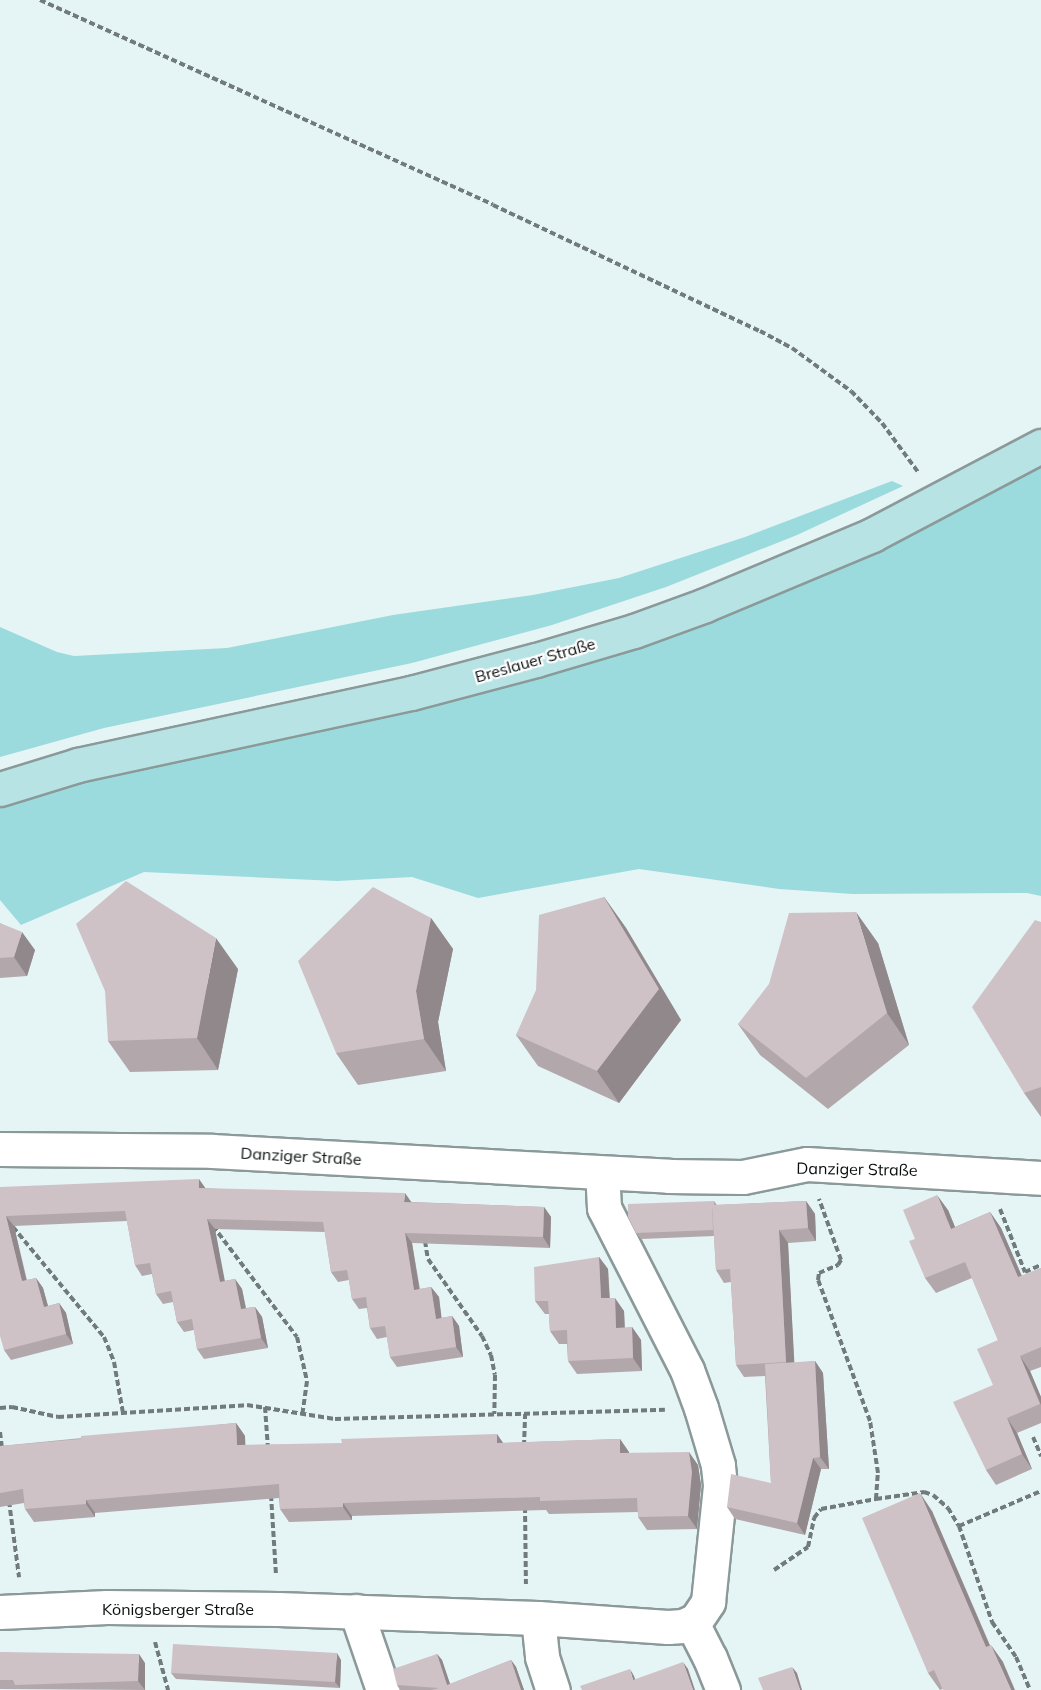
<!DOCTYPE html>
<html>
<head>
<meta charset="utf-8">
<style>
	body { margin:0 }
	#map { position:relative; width:1041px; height:1690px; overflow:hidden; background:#e5f4f4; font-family:Mulish,sans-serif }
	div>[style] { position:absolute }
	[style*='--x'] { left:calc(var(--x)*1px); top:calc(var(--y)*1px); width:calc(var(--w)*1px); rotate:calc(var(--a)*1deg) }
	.green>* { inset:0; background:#9bdbdd }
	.path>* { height:4px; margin-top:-2px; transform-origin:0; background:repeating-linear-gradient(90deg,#717b7b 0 6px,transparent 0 9px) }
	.roads { filter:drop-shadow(2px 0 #8b9999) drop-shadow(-2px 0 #8b9999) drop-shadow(0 2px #8b9999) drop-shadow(0 -2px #8b9999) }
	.street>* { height:33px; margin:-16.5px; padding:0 16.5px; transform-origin:16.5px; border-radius:16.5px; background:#fff }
	.secondary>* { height:33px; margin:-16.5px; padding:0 16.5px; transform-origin:16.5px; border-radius:16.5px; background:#b8e3e5 }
	.wall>* { inset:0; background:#b2a7ab }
	.shaded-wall>* { inset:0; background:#91888b }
	.building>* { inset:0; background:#cfc2c7 }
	span { translate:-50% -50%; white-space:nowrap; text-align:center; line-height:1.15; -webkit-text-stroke:4.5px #fff; paint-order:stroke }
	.street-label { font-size:16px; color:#080d0d }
</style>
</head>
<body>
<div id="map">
	<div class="green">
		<i style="clip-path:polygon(1041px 464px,1041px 896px,1027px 893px,853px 894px,779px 889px,639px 869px,478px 898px,412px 877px,337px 881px,144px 872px,21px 925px,0 900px,0 807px,96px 778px,455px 699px,636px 646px,897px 539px)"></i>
		<i style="clip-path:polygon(892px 481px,903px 486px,797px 535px,666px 587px,552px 625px,412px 663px,104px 728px,0 757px,0 627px,57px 652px,74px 656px,227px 648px,393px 615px,533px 595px,619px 578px,745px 537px)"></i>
	</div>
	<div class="path">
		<i style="--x:40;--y:0;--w:497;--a:24.3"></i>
		<i style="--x:493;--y:205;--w:295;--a:25.3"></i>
		<i style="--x:760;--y:331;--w:36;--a:28"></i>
		<i style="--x:792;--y:348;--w:73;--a:36.1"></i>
		<i style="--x:851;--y:391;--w:45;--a:45.9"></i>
		<i style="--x:882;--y:423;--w:61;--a:53.7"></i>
		<i style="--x:1000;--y:1209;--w:68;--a:68.4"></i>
		<i style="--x:1025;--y:1272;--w:17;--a:-24"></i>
		<i style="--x:213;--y:1226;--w:139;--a:52.9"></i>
		<i style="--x:297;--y:1337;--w:45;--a:77.2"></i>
		<i style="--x:307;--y:1381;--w:35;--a:98"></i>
		<i style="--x:13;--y:1227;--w:143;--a:50.4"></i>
		<i style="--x:104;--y:1337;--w:27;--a:68"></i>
		<i style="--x:114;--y:1362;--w:52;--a:80"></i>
		<i style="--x:425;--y:1241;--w:18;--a:81"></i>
		<i style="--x:428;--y:1259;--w:94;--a:55"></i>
		<i style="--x:482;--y:1336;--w:21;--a:65"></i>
		<i style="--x:491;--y:1355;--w:20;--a:79"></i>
		<i style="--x:495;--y:1375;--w:39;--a:91"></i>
		<i style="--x:265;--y:1407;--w:42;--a:85.9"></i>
		<i style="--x:0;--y:1408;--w:12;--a:-5"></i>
		<i style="--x:12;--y:1407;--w:47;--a:12.3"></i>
		<i style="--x:58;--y:1417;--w:189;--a:-3.6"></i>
		<i style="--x:247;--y:1405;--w:89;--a:9"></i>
		<i style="--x:335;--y:1419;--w:330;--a:-1.6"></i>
		<i style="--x:0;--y:1432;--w:17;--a:83"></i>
		<i style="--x:1033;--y:1437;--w:21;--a:67"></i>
		<i style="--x:524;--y:1446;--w:32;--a:-88"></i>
		<i style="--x:271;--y:1495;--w:79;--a:86.4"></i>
		<i style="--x:876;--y:1499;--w:49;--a:-8.3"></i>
		<i style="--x:924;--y:1492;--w:9;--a:18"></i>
		<i style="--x:933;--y:1495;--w:20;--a:41"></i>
		<i style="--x:948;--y:1508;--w:21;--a:59"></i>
		<i style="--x:959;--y:1526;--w:102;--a:71"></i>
		<i style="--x:992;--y:1622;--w:42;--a:55.6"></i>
		<i style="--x:1016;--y:1657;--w:36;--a:67"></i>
		<i style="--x:9;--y:1501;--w:77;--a:82.5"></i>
		<i style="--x:525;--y:1507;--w:77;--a:89.3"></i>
		<i style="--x:959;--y:1526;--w:89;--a:-23.1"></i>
		<i style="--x:774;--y:1570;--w:41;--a:-34.1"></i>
		<i style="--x:808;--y:1547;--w:30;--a:-78"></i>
		<i style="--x:814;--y:1518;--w:11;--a:-52"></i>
		<i style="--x:821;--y:1509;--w:56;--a:-10.3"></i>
		<i style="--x:876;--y:1499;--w:26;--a:-86"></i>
		<i style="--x:878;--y:1473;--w:53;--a:-98.7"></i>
		<i style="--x:870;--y:1421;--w:150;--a:-110.2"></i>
		<i style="--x:818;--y:1280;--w:7;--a:-82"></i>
		<i style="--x:819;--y:1273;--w:21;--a:-23"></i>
		<i style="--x:838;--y:1265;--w:6;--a:-59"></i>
		<i style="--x:841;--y:1260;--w:65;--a:-109.8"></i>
		<i style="--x:155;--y:1642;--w:50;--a:74.8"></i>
	</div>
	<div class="roads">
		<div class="street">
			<i style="--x:0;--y:1149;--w:212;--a:0.5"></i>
			<i style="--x:212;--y:1151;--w:458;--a:3.1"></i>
			<i style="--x:669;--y:1176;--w:74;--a:0.8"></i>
			<i style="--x:743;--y:1177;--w:65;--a:-11.5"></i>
			<i style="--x:807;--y:1164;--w:234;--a:3.4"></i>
			<i style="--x:356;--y:1611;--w:83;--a:71.1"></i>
			<i style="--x:0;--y:1612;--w:107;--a:-2.7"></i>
			<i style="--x:107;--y:1607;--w:171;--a:0.7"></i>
			<i style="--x:278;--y:1609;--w:260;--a:2"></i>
			<i style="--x:538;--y:1618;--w:130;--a:4"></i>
			<i style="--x:668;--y:1627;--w:15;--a:-4"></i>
			<i style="--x:683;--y:1626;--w:14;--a:-25"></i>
			<i style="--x:696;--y:1620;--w:22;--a:-56"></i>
			<i style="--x:708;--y:1602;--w:118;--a:-84.1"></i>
			<i style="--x:720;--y:1485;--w:20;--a:-96"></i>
			<i style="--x:718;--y:1465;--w:59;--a:-106.6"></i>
			<i style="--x:701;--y:1408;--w:40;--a:-110.2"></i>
			<i style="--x:687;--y:1370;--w:182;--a:-117.1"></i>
			<i style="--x:604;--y:1208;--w:34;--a:-93"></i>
			<i style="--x:538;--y:1618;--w:39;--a:84"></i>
			<i style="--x:542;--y:1657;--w:35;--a:72"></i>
			<i style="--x:692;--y:1623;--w:39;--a:63"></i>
			<i style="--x:710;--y:1658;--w:35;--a:68"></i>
		</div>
		<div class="secondary">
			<i style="--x:0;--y:789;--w:82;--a:-17.1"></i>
			<i style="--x:78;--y:765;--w:341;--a:-12.2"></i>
			<i style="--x:411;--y:693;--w:129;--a:-14.8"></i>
			<i style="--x:536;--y:660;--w:102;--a:-16.5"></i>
			<i style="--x:634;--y:631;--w:76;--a:-20.1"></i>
			<i style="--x:705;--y:605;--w:181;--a:-22.7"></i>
			<i style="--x:872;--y:535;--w:191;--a:-27.8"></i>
		</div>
	</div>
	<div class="wall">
		<i style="clip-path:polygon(604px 897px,626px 928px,681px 1020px,619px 1103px,538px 1066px,516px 1035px)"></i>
		<i style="clip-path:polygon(431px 918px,453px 949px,438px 1022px,446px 1071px,358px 1085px,336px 1053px)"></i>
		<i style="clip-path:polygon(1041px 922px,1041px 1117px,1024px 1093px)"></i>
		<i style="clip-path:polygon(0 923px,35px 950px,27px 976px,0 978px)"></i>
		<i style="clip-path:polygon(878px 943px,909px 1045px,828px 1109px,760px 1055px,738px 1024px)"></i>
		<i style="clip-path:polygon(238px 969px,218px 1070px,130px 1072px,108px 1041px)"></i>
		<i style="clip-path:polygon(0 1187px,205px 1188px,411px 1202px,544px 1207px,551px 1217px,550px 1248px,412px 1243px,420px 1289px,431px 1287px,439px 1297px,441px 1318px,452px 1316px,459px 1326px,463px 1357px,397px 1367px,390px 1357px,387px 1337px,377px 1339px,370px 1328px,367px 1308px,359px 1309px,352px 1299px,349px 1280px,338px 1282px,331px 1272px,325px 1232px,215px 1229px,224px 1281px,235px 1279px,242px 1289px,246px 1308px,255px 1307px,262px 1317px,268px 1348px,204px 1359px,197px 1349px,194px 1330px,184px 1332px,177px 1322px,173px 1302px,163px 1304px,156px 1294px,152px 1274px,142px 1276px,135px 1265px,127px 1221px,14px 1226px,27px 1280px,36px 1278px,43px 1288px,48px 1306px,59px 1303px,66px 1313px,73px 1344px,11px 1360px,4px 1350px)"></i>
		<i style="clip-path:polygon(714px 1201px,717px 1205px,806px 1201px,815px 1214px,816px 1241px,788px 1243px,794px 1363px,815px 1361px,823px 1373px,829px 1469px,821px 1469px,805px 1535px,735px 1519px,727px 1507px,771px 1483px,765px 1376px,744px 1377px,736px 1365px,731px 1282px,724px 1283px,716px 1270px,714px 1236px,641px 1239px,636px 1233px)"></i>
		<i style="clip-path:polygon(948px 1210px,955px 1227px,990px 1212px,1001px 1228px,1022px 1276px,1041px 1268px,1041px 1367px,1030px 1371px,1041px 1397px,1041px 1423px,1017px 1433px,1032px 1469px,996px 1485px,986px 1470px,993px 1385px,998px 1340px,972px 1278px,936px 1293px,925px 1278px,915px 1239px)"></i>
		<i style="clip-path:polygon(599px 1257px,608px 1269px,610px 1298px,624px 1311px,625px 1328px,632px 1327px,641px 1340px,642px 1371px,577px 1374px,568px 1361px,567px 1344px,559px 1344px,550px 1331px,549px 1314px,545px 1314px,535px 1301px)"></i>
		<i style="clip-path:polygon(236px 1423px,245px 1436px,245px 1445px,503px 1443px,620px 1439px,629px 1453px,698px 1465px,701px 1485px,697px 1529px,647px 1530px,638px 1517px,638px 1512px,549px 1514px,546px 1510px,352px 1516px,352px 1520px,289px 1522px,280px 1509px,279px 1498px,95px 1513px,95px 1517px,34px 1522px,25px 1509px,24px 1503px,0 1507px,0 1446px)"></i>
		<i style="clip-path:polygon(932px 1511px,990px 1645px,1003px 1662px,940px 1690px,928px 1673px)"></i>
		<i style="clip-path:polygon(0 1652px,145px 1663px,145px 1690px,0 1689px)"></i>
		<i style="clip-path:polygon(437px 1654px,442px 1660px,450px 1684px,511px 1660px,516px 1667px,524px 1690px,400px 1690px,397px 1685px)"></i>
		<i style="clip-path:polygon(341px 1660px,340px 1688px,176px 1679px,171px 1673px)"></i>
	</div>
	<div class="shaded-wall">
		<i style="clip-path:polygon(604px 897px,626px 928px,681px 1020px,619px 1103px,597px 1071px)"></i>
		<i style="clip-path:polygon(856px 912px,878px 943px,909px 1045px,887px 1013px)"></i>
		<i style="clip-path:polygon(431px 918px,453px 949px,438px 1022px,446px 1071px,424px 1039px,416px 991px)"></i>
		<i style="clip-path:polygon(22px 932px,35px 950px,27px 976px,14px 957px)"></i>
		<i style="clip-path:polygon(216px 938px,238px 969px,218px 1070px,197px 1038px)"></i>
		<i style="clip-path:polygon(199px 1179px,206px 1189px,199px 1188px)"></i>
		<i style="clip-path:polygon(405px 1193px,412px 1203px,404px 1202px)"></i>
		<i style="clip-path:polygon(937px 1195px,948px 1210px,962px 1244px,951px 1229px)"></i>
		<i style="clip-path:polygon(806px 1201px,815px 1214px,816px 1241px,808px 1228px)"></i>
		<i style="clip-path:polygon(544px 1207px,551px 1217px,550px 1248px,543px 1237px)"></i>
		<i style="clip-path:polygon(990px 1212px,1001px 1228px,1029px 1293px,1018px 1277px)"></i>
		<i style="clip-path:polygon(6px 1216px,14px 1226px,29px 1292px,22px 1281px)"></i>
		<i style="clip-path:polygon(207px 1219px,215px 1229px,227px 1292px,220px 1282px)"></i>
		<i style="clip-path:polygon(779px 1230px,788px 1243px,795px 1375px,786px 1362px)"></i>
		<i style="clip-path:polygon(405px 1233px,412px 1243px,421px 1300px,414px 1290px)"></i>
		<i style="clip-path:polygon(599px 1257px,608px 1269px,610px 1311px,601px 1298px)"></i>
		<i style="clip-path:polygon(36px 1278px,43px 1288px,51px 1317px,44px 1307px)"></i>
		<i style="clip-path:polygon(235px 1279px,242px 1289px,248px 1320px,241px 1309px)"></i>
		<i style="clip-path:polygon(431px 1287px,439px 1297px,443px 1329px,436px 1319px)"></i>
		<i style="clip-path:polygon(615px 1298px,624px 1311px,625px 1341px,616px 1328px)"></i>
		<i style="clip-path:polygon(59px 1303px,66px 1313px,73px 1344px,66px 1334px)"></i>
		<i style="clip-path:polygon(255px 1307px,262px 1317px,268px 1348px,261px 1338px)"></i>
		<i style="clip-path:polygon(452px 1316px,459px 1326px,463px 1357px,456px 1347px)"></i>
		<i style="clip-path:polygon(632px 1327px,641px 1340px,642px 1371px,633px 1358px)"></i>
		<i style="clip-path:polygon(1020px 1356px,1030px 1371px,1041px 1397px,1041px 1405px)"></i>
		<i style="clip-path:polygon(815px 1361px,823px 1373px,829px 1469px,820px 1457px)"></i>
		<i style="clip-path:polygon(1007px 1418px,1017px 1433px,1032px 1469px,1022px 1454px)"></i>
		<i style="clip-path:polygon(236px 1423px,245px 1436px,246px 1458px,237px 1445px)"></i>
		<i style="clip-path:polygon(497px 1434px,506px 1447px,497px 1443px)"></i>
		<i style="clip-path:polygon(620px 1439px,629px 1452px,629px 1466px,620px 1453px)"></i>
		<i style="clip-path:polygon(689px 1452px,698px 1465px,701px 1485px,697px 1529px,688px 1516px)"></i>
		<i style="clip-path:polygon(813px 1458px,821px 1469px,805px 1535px,797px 1523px)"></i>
		<i style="clip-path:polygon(920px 1493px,932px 1511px,998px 1665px,986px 1647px)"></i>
		<i style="clip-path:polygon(86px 1500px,95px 1513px,95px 1517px,86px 1504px)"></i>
		<i style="clip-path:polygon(343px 1503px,352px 1516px,352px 1520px,343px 1507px)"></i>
		<i style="clip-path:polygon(991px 1645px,1003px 1662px,1015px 1690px,1011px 1690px)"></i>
		<i style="clip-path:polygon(337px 1653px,341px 1660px,340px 1688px,335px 1682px)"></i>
		<i style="clip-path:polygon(139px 1654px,145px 1663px,145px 1690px,138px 1681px)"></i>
		<i style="clip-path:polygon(437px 1654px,442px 1660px,452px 1690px,447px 1685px)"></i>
		<i style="clip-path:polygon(511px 1660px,516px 1667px,524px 1690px,521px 1690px)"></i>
		<i style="clip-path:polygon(683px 1662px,688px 1669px,695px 1690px,693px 1690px)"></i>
		<i style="clip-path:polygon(792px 1667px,797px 1673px,802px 1690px,800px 1690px)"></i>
		<i style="clip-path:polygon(630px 1669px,634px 1676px,638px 1687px,633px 1680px)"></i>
	</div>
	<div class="building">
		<i style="clip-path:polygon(126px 881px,216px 938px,197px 1038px,108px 1041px,105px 991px,76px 924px)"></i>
		<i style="clip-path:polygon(373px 887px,431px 918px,416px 991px,424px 1039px,336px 1053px,298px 961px)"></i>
		<i style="clip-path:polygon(604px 897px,659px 989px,597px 1071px,516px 1035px,536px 990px,539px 915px)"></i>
		<i style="clip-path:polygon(856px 912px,887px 1013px,806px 1078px,738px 1024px,769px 984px,789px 913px)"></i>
		<i style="clip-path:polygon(1035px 920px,1041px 922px,1041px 1087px,1024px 1093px,972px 1007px)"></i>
		<i style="clip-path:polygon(0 923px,22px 932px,14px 957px,0 958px)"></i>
		<i style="clip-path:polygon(199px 1179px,199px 1188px,405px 1193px,404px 1202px,544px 1207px,543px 1237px,405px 1233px,414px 1290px,431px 1287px,436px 1319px,452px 1316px,456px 1347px,390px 1357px,385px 1326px,370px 1328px,366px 1297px,352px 1299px,347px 1270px,331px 1272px,323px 1222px,207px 1219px,220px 1282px,235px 1279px,241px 1309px,255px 1307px,261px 1338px,197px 1349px,192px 1319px,177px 1322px,171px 1291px,156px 1294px,150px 1263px,135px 1265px,125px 1211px,6px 1216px,22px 1281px,36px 1278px,44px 1307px,59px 1303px,66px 1334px,4px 1350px,0 1336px,0 1187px)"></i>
		<i style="clip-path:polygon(937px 1195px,951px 1229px,990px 1212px,1018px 1277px,1041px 1268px,1041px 1347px,1020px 1356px,1040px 1404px,1007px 1418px,1022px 1454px,986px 1470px,953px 1402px,993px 1385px,977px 1349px,998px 1340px,965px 1262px,925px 1278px,909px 1241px,915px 1239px,903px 1210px)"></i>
		<i style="clip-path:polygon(714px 1201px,714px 1205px,712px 1205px,713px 1230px,636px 1233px,628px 1217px,628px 1204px)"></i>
		<i style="clip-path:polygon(806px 1201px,808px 1228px,779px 1230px,786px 1362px,736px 1365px,730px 1269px,716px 1270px,712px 1205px)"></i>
		<i style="clip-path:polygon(599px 1257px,601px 1298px,615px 1298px,616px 1328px,632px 1327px,633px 1358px,568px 1361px,567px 1330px,550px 1331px,548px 1301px,535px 1301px,534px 1267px)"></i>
		<i style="clip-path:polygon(815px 1361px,820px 1457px,813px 1458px,797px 1523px,727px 1507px,731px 1474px,771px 1483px,765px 1364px)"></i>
		<i style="clip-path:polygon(236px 1423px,237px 1445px,342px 1443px,341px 1439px,497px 1434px,497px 1443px,620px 1439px,620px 1453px,689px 1452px,692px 1472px,688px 1516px,638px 1517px,637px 1498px,540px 1501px,540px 1497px,403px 1501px,343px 1503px,343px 1507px,280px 1509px,279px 1484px,86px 1500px,86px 1504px,25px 1509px,23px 1489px,0 1493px,0 1446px,81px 1439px,81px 1436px)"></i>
		<i style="clip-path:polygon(920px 1493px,986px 1647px,991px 1645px,1011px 1690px,943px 1690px,934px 1670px,928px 1673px,862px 1518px)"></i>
		<i style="clip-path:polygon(173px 1644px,337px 1653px,335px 1682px,171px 1673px)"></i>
		<i style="clip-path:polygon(0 1652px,139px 1654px,138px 1681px,15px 1685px,13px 1680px,0 1680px)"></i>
		<i style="clip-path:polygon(437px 1654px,447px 1685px,511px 1660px,521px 1690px,431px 1690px,439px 1688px,397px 1685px,393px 1669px)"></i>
		<i style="clip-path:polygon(683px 1662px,693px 1690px,582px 1690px,580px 1686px,630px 1669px,633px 1680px)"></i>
		<i style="clip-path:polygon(792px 1667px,800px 1690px,763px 1690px,758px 1678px)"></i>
	</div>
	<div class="street-label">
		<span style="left:535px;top:660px;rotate:-16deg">Breslauer Straße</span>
		<span style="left:301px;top:1156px;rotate:3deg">Danziger Straße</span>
		<span style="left:857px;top:1169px;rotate:1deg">Danziger Straße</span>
		<span style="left:178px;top:1609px">Königsberger Straße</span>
	</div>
</div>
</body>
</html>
